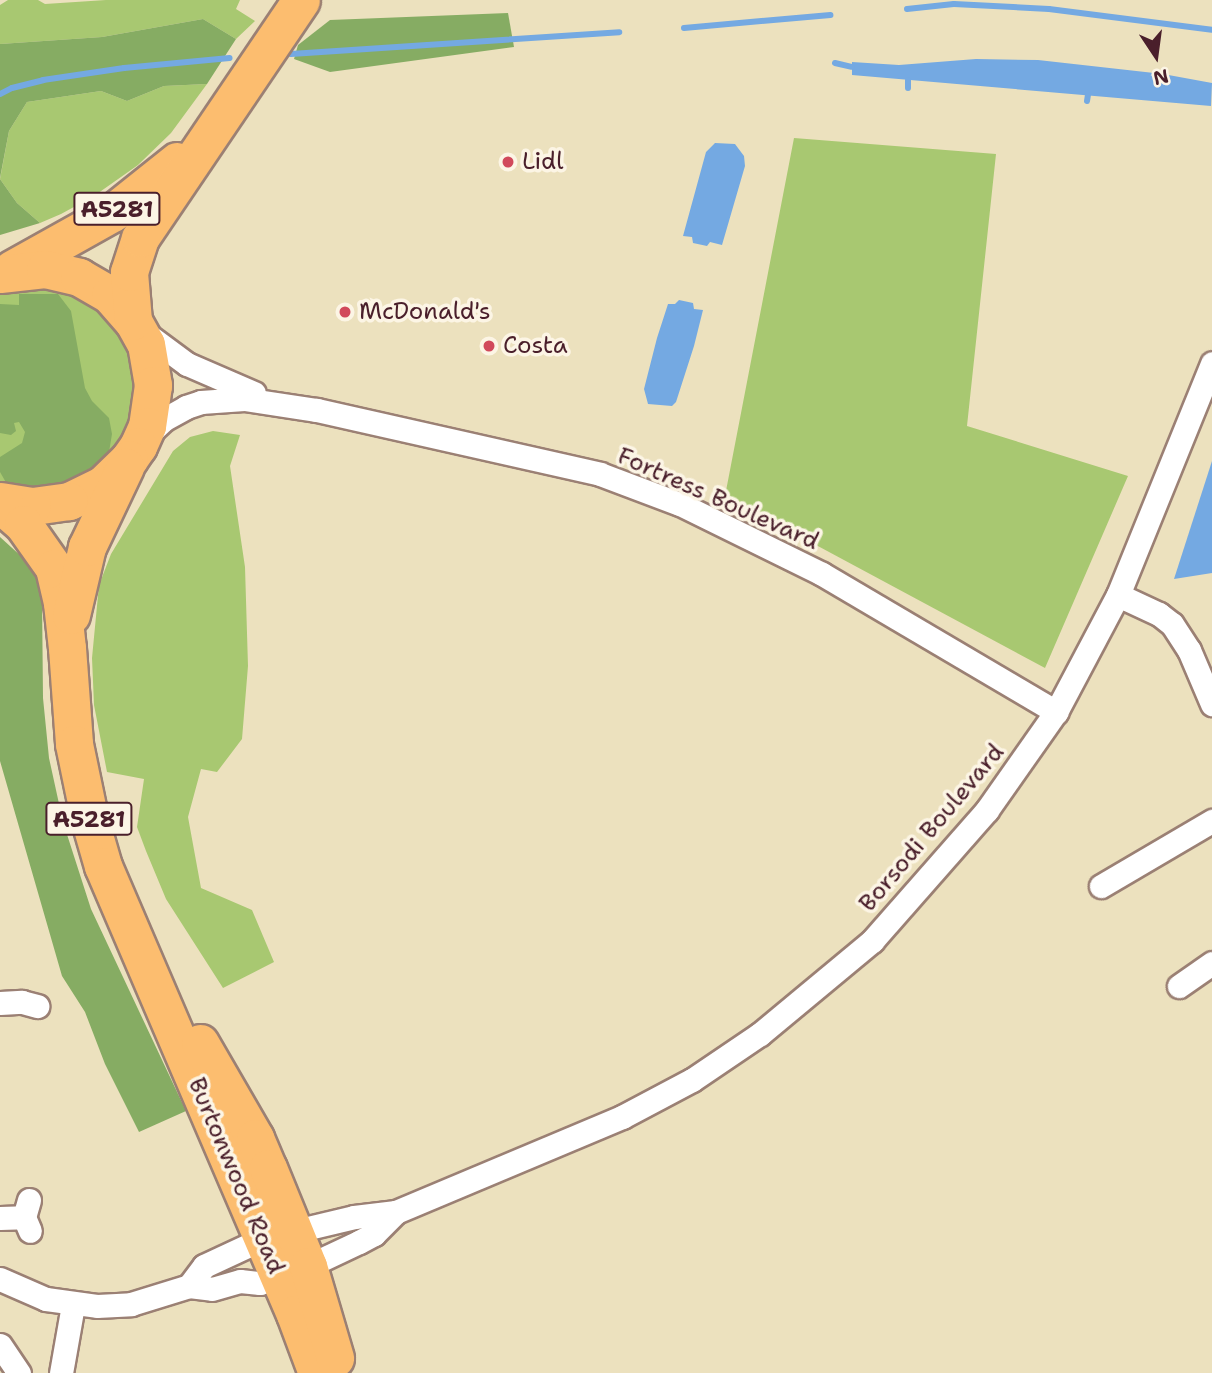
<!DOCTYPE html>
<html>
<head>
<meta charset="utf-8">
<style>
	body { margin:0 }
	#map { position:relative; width:1212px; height:1373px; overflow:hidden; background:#ece1be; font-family:"Shantell Sans",sans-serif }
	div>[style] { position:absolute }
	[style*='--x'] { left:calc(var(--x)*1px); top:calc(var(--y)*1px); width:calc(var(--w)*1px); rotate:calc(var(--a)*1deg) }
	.green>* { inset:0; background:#a8c871 }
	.forest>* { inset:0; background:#86ac63 }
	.water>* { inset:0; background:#74a9e2 }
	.stream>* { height:6px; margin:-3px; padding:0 3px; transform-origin:3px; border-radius:3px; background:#74a9e2 }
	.roads { filter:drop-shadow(2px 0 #9b8074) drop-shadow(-2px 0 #9b8074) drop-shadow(0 2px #9b8074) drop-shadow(0 -2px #9b8074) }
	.minor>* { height:23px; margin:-11.5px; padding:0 11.5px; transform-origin:11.5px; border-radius:11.5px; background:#fff }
	.primary>* { height:37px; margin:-18.5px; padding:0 18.5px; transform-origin:18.5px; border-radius:18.5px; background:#fcbd6f }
	.dots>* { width:19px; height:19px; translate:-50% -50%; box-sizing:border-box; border:4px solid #fcf5e5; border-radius:50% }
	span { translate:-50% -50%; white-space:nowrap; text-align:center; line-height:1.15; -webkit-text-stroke:7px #fcf5e5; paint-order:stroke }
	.shield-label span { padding:2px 5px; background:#fcf5e5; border:2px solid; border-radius:5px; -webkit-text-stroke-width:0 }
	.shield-label { font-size:23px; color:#4a1f2b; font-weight:700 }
	.poi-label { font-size:24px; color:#4a1f2b }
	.left { translate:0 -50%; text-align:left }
	.street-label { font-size:24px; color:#4a1f2b }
	.north { position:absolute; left:1121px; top:21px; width:70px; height:70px; -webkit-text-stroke:5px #fcf5e5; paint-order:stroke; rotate:167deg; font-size:19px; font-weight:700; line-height:28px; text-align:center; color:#4a1f2b }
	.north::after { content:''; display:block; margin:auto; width:24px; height:32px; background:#4a1f2b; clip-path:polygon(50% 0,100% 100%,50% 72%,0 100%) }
</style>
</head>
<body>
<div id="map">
	<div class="green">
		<i style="clip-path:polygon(8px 0,38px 0,45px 4px,106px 0,240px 0,236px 9px,255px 21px,236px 39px,203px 19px,102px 37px,0 44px,0 5px)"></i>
		<i style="clip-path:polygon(207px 84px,171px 133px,138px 165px,94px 196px,61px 214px,40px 223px,17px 203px,0 179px,9px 131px,27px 102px,101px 91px,127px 101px,164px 86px)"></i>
		<i style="clip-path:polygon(794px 138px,996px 154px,967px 426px,1128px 476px,1045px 668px,725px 496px)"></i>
		<i style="clip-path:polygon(56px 282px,113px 314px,140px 373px,128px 437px,107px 464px,46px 491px,0 485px,0 286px)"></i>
		<i style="clip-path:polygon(213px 431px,240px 435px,230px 466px,245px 567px,248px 666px,242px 739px,217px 772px,201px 769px,188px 817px,201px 888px,252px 910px,274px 962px,223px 988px,166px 899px,146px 851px,137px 827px,144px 779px,107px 772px,94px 705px,92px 658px,99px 585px,111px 554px,173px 451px,190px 437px)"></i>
	</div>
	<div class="forest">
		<i style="clip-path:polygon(508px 13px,514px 47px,330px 72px,294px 59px,298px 45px,330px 20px)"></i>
		<i style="clip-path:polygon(203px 19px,236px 39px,207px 84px,164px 86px,127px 101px,101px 91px,27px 102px,9px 131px,0 178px,0 44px,102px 37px)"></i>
		<i style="clip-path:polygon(0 179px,17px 203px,40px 223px,0 235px)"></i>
		<i style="clip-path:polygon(19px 294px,58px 294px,71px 311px,85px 388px,92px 401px,109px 418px,112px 434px,107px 464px,80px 477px,48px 486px,8px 486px,0 472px,0 457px,22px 443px,25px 432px,19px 422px,14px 423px,16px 431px,11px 435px,0 433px,0 304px,19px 305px)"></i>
		<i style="clip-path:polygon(0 537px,33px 567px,42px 597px,43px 698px,49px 758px,63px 822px,91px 909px,186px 1111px,139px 1132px,105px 1064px,85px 1012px,62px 976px,0 761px)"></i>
	</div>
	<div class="water">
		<i style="clip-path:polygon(976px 59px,1038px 60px,1163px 74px,1212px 83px,1211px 106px,852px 75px,852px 62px,899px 65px)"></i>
		<i style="clip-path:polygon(715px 143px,735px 144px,744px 156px,745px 166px,722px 245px,710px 242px,707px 246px,693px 243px,692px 237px,683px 236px,706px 152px)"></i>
		<i style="clip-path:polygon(679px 300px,693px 303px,694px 309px,703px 310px,694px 346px,676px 402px,672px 406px,648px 404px,644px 389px,657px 338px,668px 304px,675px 304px)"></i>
		<i style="clip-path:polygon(1212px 461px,1212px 573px,1174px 579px)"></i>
	</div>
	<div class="stream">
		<i style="--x:907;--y:9;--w:47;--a:-6.1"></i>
		<i style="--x:954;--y:4;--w:95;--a:3"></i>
		<i style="--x:1049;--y:9;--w:164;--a:7.3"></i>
		<i style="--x:684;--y:28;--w:147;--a:-5.1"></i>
		<i style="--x:291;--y:54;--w:329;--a:-3.8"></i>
		<i style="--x:835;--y:63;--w:17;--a:13"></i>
		<i style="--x:908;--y:88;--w:8;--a:-90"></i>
		<i style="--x:0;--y:94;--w:13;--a:-27"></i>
		<i style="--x:12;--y:88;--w:32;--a:-14"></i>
		<i style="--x:43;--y:80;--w:82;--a:-8.4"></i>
		<i style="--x:124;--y:68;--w:106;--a:-5.4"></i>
		<i style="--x:1087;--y:101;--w:6;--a:-81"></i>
	</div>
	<div class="roads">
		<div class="minor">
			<i style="--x:141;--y:330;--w:57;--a:36.5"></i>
			<i style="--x:187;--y:364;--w:73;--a:23.4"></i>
			<i style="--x:144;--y:438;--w:26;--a:-43"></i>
			<i style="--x:163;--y:420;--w:26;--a:-29"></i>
			<i style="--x:186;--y:407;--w:16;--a:-18"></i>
			<i style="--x:201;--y:402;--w:43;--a:-4"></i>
			<i style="--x:244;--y:399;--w:74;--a:8.6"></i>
			<i style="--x:317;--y:410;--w:290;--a:12.7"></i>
			<i style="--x:600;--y:474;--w:85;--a:20.6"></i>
			<i style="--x:680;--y:504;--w:158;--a:26.2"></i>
			<i style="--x:822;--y:574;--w:272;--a:30.5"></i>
			<i style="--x:1118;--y:595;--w:45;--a:24.9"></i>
			<i style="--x:1159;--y:614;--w:16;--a:38"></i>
			<i style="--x:1172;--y:624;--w:31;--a:57"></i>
			<i style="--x:1189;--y:650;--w:59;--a:66.9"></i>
			<i style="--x:1101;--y:886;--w:129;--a:-30.4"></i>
			<i style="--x:1179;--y:986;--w:40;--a:-34.9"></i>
			<i style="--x:0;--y:1003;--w:22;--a:-3"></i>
			<i style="--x:22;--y:1002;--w:16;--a:15"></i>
			<i style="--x:29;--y:1200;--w:18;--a:106"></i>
			<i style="--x:24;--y:1217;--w:15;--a:67"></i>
			<i style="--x:0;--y:1218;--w:24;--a:-2"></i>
			<i style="--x:0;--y:1279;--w:50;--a:23.5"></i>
			<i style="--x:46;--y:1299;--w:51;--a:7.8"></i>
			<i style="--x:97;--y:1306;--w:34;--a:-3"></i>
			<i style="--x:131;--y:1304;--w:61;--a:-17.2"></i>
			<i style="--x:189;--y:1286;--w:23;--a:7"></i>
			<i style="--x:212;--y:1289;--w:29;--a:-16"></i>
			<i style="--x:240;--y:1281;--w:20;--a:6"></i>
			<i style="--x:260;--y:1283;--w:51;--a:-19.5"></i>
			<i style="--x:308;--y:1266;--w:56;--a:-25.2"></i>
			<i style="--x:359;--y:1242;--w:17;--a:-28"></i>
			<i style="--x:374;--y:1234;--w:31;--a:-45"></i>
			<i style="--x:189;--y:1286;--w:25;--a:-53"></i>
			<i style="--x:204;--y:1266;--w:64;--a:-25"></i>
			<i style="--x:262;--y:1239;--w:95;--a:-13.4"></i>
			<i style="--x:354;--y:1217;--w:42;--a:-6.8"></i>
			<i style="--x:396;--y:1212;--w:245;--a:-22.8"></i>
			<i style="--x:622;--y:1117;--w:79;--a:-27.9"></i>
			<i style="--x:692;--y:1080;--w:82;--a:-34.1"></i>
			<i style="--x:760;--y:1034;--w:146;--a:-39.7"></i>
			<i style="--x:872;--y:941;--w:174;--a:-48.7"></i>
			<i style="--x:987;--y:810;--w:120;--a:-54.9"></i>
			<i style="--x:1056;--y:712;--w:132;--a:-62.1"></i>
			<i style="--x:1118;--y:595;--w:250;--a:-67.9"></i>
			<i style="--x:0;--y:1345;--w:34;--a:56"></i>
			<i style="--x:61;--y:1373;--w:69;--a:-80"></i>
		</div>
		<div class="primary">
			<i style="--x:12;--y:269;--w:115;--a:-29.2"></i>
			<i style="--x:112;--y:213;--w:83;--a:-38.7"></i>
			<i style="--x:0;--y:274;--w:45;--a:-6.3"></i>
			<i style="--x:45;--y:269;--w:35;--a:13"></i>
			<i style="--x:79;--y:277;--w:36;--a:30"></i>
			<i style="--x:110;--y:295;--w:35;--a:49"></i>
			<i style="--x:133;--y:321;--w:26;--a:61"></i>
			<i style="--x:146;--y:344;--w:42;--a:80.3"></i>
			<i style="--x:153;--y:385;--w:41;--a:98.3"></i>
			<i style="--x:147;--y:426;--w:22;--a:114"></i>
			<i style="--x:138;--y:446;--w:16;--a:125"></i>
			<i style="--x:129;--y:459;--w:37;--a:136"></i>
			<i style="--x:102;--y:485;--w:37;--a:154"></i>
			<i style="--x:69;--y:501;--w:37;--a:172"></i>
			<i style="--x:32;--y:506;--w:32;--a:-171"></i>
			<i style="--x:133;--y:321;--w:49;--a:-94.7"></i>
			<i style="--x:129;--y:272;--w:36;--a:-72"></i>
			<i style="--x:140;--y:238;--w:287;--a:-55.9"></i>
			<i style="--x:0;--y:504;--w:30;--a:41"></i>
			<i style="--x:23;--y:524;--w:54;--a:54.8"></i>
			<i style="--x:54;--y:568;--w:36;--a:77"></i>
			<i style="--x:62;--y:603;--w:45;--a:83.7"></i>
			<i style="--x:67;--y:648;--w:96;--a:85.8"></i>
			<i style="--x:74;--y:744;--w:79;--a:78.3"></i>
			<i style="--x:90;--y:821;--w:47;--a:73.9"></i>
			<i style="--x:103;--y:866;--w:487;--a:66.8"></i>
			<i style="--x:295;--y:1314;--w:63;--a:69.6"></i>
			<i style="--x:71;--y:615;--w:70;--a:-76.8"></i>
			<i style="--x:87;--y:547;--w:89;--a:-64.6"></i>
			<i style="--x:200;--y:1043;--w:110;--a:59.9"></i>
			<i style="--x:255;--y:1138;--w:33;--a:67"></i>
			<i style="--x:268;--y:1168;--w:106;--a:67.8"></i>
			<i style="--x:308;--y:1266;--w:96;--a:73.6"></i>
		</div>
	</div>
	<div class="dots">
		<i style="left:508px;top:162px;background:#d1495b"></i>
		<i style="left:345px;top:312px;background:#d1495b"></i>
		<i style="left:489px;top:346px;background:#d1495b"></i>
	</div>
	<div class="shield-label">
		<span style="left:117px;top:209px">A5281</span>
		<span style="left:89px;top:819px">A5281</span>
	</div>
	<div class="poi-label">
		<span class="left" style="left:522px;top:162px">Lidl</span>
		<span class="left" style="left:359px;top:312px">McDonald's</span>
		<span class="left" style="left:503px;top:346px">Costa</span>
	</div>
	<div class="street-label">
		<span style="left:718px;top:499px;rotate:24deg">Fortress Boulevard</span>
		<span style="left:932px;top:828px;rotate:-50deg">Borsodi Boulevard</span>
		<span style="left:236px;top:1176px;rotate:67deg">Burtonwood Road</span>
	</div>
	<div class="north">N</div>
</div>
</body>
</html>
